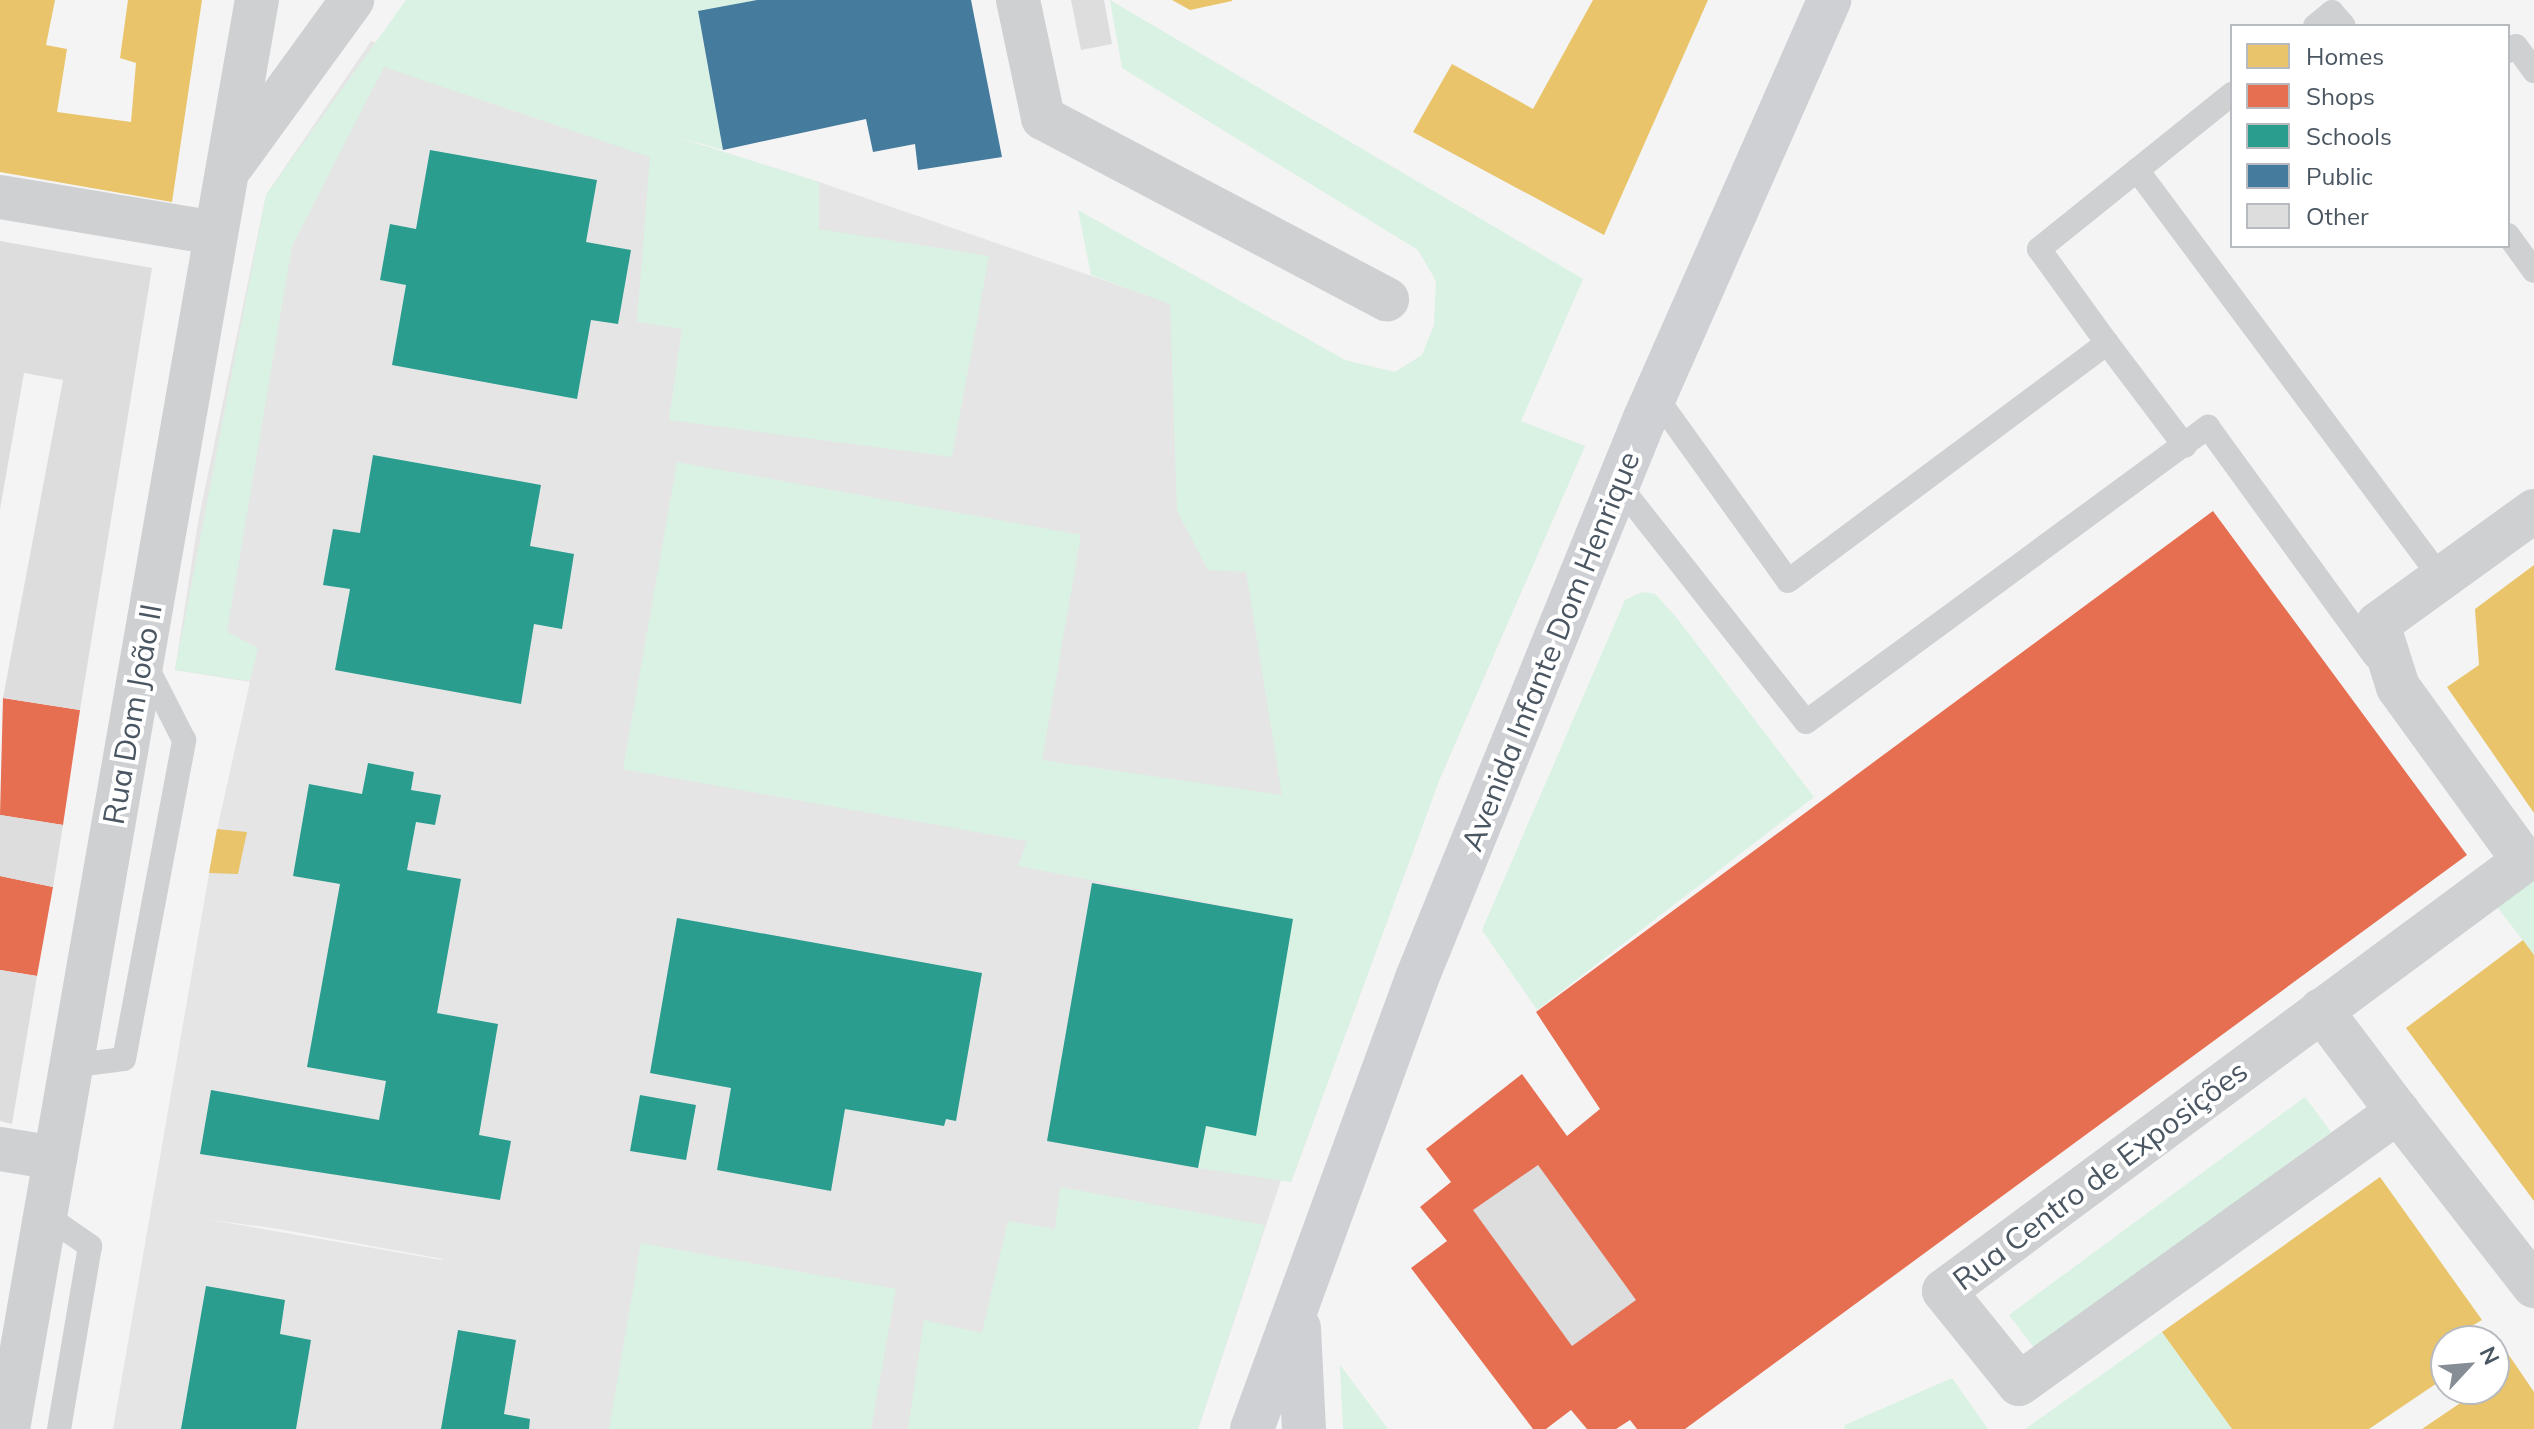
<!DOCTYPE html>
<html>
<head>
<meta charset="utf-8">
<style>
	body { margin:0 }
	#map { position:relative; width:2534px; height:1429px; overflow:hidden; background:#f4f4f4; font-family:Mulish,sans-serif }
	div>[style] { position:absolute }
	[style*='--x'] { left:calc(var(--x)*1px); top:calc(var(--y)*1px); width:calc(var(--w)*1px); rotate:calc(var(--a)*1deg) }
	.education>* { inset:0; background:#e6e5e6 }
	.green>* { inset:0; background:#d9f2e3 }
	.homes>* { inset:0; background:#e9c46a }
	.shops>* { inset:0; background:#e76f51 }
	.schools>* { inset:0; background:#2a9d8f }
	.public>* { inset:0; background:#457b9d }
	.building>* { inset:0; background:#ddddde }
	.lane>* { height:24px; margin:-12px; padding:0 12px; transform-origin:12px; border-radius:12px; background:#ced0d2 }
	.street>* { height:44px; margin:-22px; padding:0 22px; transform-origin:22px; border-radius:22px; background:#ced0d2 }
	.secondary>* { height:44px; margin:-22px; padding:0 22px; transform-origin:22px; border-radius:22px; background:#ced0d4 }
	span { translate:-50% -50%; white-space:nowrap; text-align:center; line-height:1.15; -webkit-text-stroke:8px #fff; paint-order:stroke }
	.street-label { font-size:30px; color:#4a5661 }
	.legend { position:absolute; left:2230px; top:24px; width:280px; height:224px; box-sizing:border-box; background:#fff; border:2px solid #b7bbc0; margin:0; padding:10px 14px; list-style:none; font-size:24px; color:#4a5661 }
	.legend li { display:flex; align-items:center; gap:16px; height:40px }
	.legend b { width:40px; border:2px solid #b7bbc0 }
	.north { position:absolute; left:2430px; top:1325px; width:80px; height:80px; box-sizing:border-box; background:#fff; border:2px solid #b7bbc0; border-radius:50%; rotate:64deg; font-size:22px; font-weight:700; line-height:32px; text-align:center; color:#4a5661 }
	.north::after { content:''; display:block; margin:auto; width:28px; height:36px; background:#868d94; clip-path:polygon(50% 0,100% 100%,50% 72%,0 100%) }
</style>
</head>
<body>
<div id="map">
	<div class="education">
		<i style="clip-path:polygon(evenodd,371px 41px,819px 182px,1585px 446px,1440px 778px,1291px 1182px,1281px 1180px,1198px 1429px,113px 1429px,215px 839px,250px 682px,175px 670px,198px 522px,266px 195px,371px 41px,205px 1219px,279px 1229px,443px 1259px,442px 1260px,205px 1219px)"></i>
	</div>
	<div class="green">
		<i style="clip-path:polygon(406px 0,757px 0,698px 12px,723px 150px,667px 134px,819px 182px,819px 229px,989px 256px,952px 457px,669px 420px,682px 329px,637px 322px,650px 157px,384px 67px,292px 246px,227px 632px,258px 648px,250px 681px,175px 670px,266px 195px)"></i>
		<i style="clip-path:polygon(1110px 0,1583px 279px,1521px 421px,1585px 446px,1440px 778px,1291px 1182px,1198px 1168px,1206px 1126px,1255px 1135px,1293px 919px,1018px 866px,1027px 841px,623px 769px,677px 462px,1081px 535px,1042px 760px,1282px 795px,1246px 572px,1208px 570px,1177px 511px,1170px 304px,1091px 275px,1078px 210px,1345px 360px,1395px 372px,1422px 355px,1434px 325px,1436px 281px,1418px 250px,1122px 68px)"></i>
		<i style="clip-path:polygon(1642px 592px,1655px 594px,1676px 617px,1814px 797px,1537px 1010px,1482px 930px,1625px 600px)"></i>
		<i style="clip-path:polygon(2534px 855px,2534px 955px,2485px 891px)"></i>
		<i style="clip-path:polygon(2305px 1097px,2331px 1132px,2035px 1349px,2009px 1315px)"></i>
		<i style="clip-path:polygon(1060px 1187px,1265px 1225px,1198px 1429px,908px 1429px,924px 1320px,982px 1333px,1008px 1221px,1055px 1229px)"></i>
		<i style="clip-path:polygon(641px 1243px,896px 1289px,871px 1429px,609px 1429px)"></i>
		<i style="clip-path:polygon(2162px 1332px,2232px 1429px,2025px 1429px)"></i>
		<i style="clip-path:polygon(1340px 1365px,1388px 1429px,1343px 1429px)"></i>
		<i style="clip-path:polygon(1952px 1378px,1988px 1429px,1844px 1429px,1845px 1425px)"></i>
	</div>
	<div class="homes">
		<i style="clip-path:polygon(0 0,55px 0,46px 45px,67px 49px,57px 112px,131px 122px,136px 63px,120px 58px,128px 0,202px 0,172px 202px,0 172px)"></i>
		<i style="clip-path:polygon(1172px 0,1232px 0,1232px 1px,1190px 10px)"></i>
		<i style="clip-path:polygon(1593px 0,1708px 0,1604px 235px,1413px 132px,1452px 64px,1533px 109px)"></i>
		<i style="clip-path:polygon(2534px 565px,2534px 813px,2447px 687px,2479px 665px,2475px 609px)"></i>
		<i style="clip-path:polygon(217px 829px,247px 832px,238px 874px,209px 873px)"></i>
		<i style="clip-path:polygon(2523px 940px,2534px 955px,2534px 1201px,2406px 1028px)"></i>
		<i style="clip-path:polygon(2380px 1177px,2482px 1320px,2446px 1341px,2446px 1377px,2369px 1429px,2232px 1429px,2162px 1332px)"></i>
		<i style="clip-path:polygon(2500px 1342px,2534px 1392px,2534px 1429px,2422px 1429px,2481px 1389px,2494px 1389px,2494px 1346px)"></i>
	</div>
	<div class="shops">
		<i style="clip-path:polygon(2213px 511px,2467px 855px,1685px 1429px,1637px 1429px,1630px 1420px,1616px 1429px,1587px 1429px,1571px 1410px,1546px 1429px,1533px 1429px,1411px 1268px,1447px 1241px,1420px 1207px,1451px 1182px,1426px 1149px,1522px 1074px,1567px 1136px,1600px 1109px,1536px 1012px)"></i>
		<i style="clip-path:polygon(3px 698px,80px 710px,63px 825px,0 815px)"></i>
		<i style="clip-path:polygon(0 876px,53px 887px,37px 976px,0 970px)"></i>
	</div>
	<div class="schools">
		<i style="clip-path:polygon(430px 150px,597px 180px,586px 242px,631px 250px,618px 324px,591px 320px,577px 399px,392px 365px,406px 285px,380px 280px,390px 224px,416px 229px)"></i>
		<i style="clip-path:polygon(373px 455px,541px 485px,530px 546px,574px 554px,562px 629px,534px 624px,521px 704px,335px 670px,350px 589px,323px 585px,333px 529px,360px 533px)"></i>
		<i style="clip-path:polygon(368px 763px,414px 772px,411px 790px,441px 795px,435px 825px,416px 822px,407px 870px,461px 879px,437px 1013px,498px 1024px,479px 1135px,511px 1141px,500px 1200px,200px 1154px,211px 1090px,379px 1120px,386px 1081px,307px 1067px,340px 884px,293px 876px,309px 784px,362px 794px)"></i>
		<i style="clip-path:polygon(1092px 883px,1293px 919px,1256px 1136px,1206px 1126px,1198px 1168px,1047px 1141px)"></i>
		<i style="clip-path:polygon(677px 918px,982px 973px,956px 1121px,946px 1119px,944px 1126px,845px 1109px,831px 1191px,717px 1170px,731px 1088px,650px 1073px)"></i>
		<i style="clip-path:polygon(640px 1095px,696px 1105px,686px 1160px,630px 1151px)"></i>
		<i style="clip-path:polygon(206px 1286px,285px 1300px,280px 1334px,311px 1340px,296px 1429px,181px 1429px)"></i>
		<i style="clip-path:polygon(458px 1330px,516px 1340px,504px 1414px,530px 1419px,529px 1429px,441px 1429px)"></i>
	</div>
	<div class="public">
		<i style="clip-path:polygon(757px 0,971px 0,1002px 157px,918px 170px,915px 144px,873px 152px,866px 119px,723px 150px,698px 11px)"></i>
	</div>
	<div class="building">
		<i style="clip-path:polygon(1071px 0,1104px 0,1112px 44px,1081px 50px)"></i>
		<i style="clip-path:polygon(0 241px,152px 268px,80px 710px,3px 698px,63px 380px,24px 373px,0 509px)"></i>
		<i style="clip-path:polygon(0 815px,63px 825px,53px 887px,0 876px)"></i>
		<i style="clip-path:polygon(0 970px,37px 976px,12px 1124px,0 1121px)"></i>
		<i style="clip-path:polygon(1538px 1165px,1636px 1300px,1572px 1346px,1473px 1210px)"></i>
	</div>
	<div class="lane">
		<i style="--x:2315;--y:26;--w:22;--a:-39"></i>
		<i style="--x:2332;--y:12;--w:18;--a:49"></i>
		<i style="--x:2508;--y:51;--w:9;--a:-32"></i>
		<i style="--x:2516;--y:46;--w:31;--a:54"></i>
		<i style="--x:2137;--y:170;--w:509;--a:53.31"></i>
		<i style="--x:2508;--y:235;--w:44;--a:54.2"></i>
		<i style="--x:2107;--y:343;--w:129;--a:52.9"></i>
		<i style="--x:1656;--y:397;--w:226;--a:54.3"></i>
		<i style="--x:1788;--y:581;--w:398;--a:-36.7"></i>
		<i style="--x:2107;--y:343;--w:116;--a:-125.9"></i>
		<i style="--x:2039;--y:249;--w:248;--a:-38.8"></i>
		<i style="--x:1618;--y:484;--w:303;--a:51.7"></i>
		<i style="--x:1806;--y:722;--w:499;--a:-36.3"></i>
		<i style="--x:2208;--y:427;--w:284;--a:54"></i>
		<i style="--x:69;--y:1066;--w:55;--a:-7.3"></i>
		<i style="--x:124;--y:1059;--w:325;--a:-79.3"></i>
		<i style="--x:184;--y:740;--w:86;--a:-116.9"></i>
		<i style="--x:45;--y:1215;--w:55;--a:34.6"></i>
		<i style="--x:90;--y:1246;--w:186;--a:99.6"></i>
	</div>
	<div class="street">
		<i style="--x:1018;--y:0;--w:121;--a:78"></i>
		<i style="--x:1043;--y:118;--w:389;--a:27.8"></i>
		<i style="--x:233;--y:164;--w:203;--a:-54"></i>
		<i style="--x:0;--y:197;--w:218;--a:9.5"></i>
		<i style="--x:2534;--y:511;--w:193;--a:144.1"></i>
		<i style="--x:2378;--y:624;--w:66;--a:72.4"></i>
		<i style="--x:2398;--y:687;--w:215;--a:54.1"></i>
		<i style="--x:2524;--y:861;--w:722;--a:143.45"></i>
		<i style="--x:1944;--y:1291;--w:119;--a:51.1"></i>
		<i style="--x:2019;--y:1384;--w:467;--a:-35.7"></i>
		<i style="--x:2398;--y:1112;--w:221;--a:52"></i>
		<i style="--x:2321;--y:1010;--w:128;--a:53"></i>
		<i style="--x:0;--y:1149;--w:56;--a:9.3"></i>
		<i style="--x:8;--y:1429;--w:1451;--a:-80.12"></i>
	</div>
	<div class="secondary">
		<i style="--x:1299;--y:1328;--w:101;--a:87.2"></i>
		<i style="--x:1252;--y:1429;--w:480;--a:-69.9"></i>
		<i style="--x:1417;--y:978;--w:605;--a:-67.85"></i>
		<i style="--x:1645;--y:418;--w:457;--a:-66.2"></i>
	</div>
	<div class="street-label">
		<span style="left:1550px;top:651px;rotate:-68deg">Avenida Infante Dom Henrique</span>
		<span style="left:132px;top:714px;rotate:-80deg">Rua Dom João II</span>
		<span style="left:2100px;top:1175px;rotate:-37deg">Rua Centro de Exposições</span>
	</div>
	<ul class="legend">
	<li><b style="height:22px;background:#e9c46a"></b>Homes</li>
	<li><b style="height:22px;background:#e76f51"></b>Shops</li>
	<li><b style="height:22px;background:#2a9d8f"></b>Schools</li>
	<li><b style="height:22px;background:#457b9d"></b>Public</li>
	<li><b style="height:22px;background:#ddddde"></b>Other</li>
	</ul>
	<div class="north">N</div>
</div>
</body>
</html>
